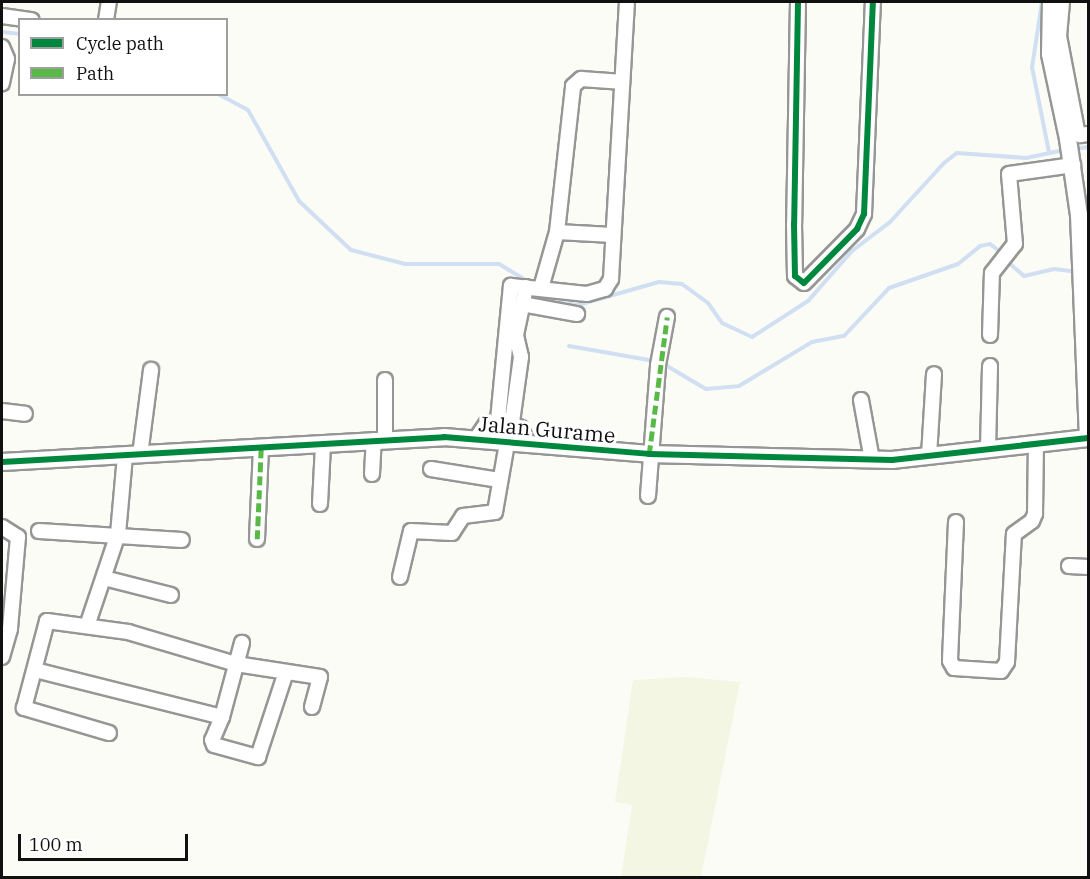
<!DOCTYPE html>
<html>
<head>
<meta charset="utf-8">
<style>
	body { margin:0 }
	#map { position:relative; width:1090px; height:879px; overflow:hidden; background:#fbfcf6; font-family:"IBM Plex Serif",serif }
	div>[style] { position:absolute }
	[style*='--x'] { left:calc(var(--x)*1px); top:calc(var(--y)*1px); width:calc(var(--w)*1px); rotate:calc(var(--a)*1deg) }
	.farmland>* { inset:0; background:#f4f6e4 }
	.stream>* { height:4px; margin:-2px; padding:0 2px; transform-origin:2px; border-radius:2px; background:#d0dff2 }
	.roads { filter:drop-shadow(2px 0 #969694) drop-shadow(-2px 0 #969694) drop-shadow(0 2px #969694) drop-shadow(0 -2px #969694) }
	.minor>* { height:14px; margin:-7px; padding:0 7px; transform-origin:7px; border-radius:7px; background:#fefffe }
	.tertiary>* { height:16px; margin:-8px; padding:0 8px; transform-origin:8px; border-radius:8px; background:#fefffe }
	.quiet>* { height:4.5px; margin-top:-2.25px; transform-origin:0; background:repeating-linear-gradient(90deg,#58b947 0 9px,transparent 0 13.5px) }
	.cycleway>* { height:6px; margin:-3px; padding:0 3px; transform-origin:3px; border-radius:3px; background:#00873e }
	span { translate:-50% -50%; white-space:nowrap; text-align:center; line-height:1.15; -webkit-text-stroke:6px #fff; paint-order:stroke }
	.street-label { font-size:21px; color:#101010 }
	.frame { position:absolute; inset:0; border:3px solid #101010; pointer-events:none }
	.legend { position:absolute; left:18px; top:18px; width:210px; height:78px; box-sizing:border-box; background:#fff; border:2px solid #9f9f9f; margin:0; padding:8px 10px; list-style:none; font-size:18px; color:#101010 }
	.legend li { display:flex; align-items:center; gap:12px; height:30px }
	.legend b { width:30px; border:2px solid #9f9f9f }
	.scale { position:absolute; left:18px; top:834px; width:170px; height:27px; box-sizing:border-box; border:3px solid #101010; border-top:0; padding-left:8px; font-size:18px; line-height:21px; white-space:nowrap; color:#101010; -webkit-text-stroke:4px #fff; paint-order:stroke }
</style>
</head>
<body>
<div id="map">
	<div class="farmland">
		<i style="clip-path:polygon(686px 677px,740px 682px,701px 877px,621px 877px,632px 805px,615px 802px,633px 680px)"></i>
	</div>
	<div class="stream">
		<i style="--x:1042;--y:2;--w:66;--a:98.7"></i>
		<i style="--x:1032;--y:67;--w:87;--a:78.7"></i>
		<i style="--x:2;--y:32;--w:18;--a:6"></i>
		<i style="--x:218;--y:94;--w:34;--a:28"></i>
		<i style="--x:248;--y:110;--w:104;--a:60.7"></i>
		<i style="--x:299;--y:201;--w:71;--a:43.3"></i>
		<i style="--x:351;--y:250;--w:56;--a:14.5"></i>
		<i style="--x:405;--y:264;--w:94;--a:0"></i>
		<i style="--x:499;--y:264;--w:29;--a:31"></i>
		<i style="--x:1075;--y:149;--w:13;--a:-9"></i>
		<i style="--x:1009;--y:263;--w:20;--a:41"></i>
		<i style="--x:1024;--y:276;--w:31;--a:-13"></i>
		<i style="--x:1054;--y:269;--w:23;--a:7"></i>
		<i style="--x:541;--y:295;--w:14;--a:30"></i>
		<i style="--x:553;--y:302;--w:25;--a:7"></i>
		<i style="--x:578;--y:305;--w:84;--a:-15.9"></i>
		<i style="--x:659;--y:282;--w:23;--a:5"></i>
		<i style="--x:682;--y:284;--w:32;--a:36"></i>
		<i style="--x:708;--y:303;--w:24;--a:55"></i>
		<i style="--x:722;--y:323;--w:33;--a:25"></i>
		<i style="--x:752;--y:337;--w:67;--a:-32.7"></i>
		<i style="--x:808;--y:301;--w:67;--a:-48.7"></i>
		<i style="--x:852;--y:251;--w:48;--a:-37.3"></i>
		<i style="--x:890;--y:222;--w:80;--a:-47.5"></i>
		<i style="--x:944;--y:163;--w:16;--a:-38"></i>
		<i style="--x:957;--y:153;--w:69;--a:4.1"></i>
		<i style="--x:1026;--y:158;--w:40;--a:-12"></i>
		<i style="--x:569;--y:346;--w:87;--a:9.9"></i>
		<i style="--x:662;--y:363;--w:51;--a:30.6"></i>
		<i style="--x:706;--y:389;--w:33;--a:-5"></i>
		<i style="--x:739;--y:386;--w:85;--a:-31.1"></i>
		<i style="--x:812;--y:342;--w:33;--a:-11"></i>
		<i style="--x:844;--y:336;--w:66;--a:-46.8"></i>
		<i style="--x:889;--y:288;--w:73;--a:-19.2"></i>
		<i style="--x:958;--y:264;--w:28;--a:-39"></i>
		<i style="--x:980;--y:246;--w:10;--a:-11"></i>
		<i style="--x:990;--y:244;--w:10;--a:37"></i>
	</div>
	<div class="roads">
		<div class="minor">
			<i style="--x:798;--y:2;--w:222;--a:91"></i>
			<i style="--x:794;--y:224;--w:52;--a:88.9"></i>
			<i style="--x:795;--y:276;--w:11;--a:38"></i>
			<i style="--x:804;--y:283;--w:76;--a:-45.5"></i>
			<i style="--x:857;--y:229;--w:17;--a:-65"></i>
			<i style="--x:864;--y:214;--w:212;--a:-87.6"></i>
			<i style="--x:1062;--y:2;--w:34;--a:95"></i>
			<i style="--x:1059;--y:36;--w:96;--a:79.2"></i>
			<i style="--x:1077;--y:130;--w:6;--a:59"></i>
			<i style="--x:1080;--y:135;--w:8;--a:-7"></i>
			<i style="--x:2;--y:16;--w:30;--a:8"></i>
			<i style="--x:106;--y:20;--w:18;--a:-81"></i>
			<i style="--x:2;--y:47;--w:13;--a:67"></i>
			<i style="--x:7;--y:59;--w:25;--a:102"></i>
			<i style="--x:557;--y:232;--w:56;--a:3.1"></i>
			<i style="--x:541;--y:288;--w:58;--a:-74.1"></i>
			<i style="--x:557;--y:232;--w:147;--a:-83.7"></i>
			<i style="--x:573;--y:86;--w:11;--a:-41"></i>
			<i style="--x:581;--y:79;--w:39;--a:4"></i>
			<i style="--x:522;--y:304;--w:56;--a:10.3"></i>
			<i style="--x:990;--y:335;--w:62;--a:-88.2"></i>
			<i style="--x:992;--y:273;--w:37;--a:-52"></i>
			<i style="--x:1015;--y:244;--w:70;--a:-94.9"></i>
			<i style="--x:1009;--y:174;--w:65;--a:-8"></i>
			<i style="--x:861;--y:400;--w:61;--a:79.6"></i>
			<i style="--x:2;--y:411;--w:23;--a:7"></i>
			<i style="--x:498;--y:420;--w:135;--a:-84.5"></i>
			<i style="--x:511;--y:286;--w:76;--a:6"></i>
			<i style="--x:587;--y:294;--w:19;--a:-16"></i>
			<i style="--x:605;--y:289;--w:12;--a:-59"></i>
			<i style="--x:611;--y:279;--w:277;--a:-86.7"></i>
			<i style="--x:512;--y:422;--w:66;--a:-82.1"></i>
			<i style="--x:521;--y:357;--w:23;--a:-103"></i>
			<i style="--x:516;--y:335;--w:49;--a:-78.2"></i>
			<i style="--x:385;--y:439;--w:59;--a:-90"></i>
			<i style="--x:476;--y:439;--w:18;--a:-56"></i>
			<i style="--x:486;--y:424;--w:19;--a:-12"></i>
			<i style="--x:505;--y:420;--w:18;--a:27"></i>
			<i style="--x:521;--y:428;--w:18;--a:68"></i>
			<i style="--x:988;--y:449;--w:83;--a:-88.6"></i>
			<i style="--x:140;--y:455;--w:86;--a:-82.6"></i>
			<i style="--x:929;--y:456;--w:82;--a:-86.5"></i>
			<i style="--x:431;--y:469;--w:69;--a:9.2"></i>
			<i style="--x:372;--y:474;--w:34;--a:-87"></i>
			<i style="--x:648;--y:496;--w:131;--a:-85.6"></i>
			<i style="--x:658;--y:365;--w:49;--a:-79.4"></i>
			<i style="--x:320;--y:504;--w:60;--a:-87.1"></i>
			<i style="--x:956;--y:522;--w:139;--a:92.5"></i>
			<i style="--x:950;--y:661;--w:8;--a:60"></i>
			<i style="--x:954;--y:668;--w:47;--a:3.7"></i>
			<i style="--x:1001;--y:671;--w:11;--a:-56"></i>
			<i style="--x:1007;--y:662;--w:128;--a:-86.9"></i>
			<i style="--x:1014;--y:534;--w:22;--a:-36"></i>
			<i style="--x:1032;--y:521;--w:8;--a:-67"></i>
			<i style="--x:1035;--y:514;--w:71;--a:-89.2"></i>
			<i style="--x:2;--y:527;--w:19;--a:32"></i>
			<i style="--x:18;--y:537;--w:92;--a:95"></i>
			<i style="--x:10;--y:629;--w:29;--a:106"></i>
			<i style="--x:39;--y:531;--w:143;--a:3.6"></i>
			<i style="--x:257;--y:539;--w:92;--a:-87.5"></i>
			<i style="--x:1069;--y:566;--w:19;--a:3"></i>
			<i style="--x:400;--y:577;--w:47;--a:-76.6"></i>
			<i style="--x:411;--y:531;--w:41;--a:2.8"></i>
			<i style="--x:452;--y:533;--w:20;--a:-57"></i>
			<i style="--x:463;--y:516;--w:32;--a:-7"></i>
			<i style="--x:495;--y:512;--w:70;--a:-80.1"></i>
			<i style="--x:104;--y:578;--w:69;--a:14.2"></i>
			<i style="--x:87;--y:626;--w:97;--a:-71.4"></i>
			<i style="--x:118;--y:534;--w:78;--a:-84.9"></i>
			<i style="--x:35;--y:670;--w:193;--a:14.1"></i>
			<i style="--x:222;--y:717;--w:77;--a:-74.9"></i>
			<i style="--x:222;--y:717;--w:25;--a:113"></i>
			<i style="--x:212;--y:740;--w:5;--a:68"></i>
			<i style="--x:214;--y:745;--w:46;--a:15.3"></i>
			<i style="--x:258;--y:757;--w:89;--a:-71.8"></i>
			<i style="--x:109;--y:733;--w:89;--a:-163.6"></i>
			<i style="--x:24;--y:708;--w:90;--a:-75.2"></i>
			<i style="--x:47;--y:621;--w:82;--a:7.7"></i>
			<i style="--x:128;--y:632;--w:113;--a:16.5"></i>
			<i style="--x:236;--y:664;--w:85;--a:8.8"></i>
			<i style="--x:320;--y:677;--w:31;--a:105"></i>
		</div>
		<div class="tertiary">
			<i style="--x:1051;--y:2;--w:52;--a:91.1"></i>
			<i style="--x:1050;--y:54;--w:87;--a:78"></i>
			<i style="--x:1068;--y:139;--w:77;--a:81.8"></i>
			<i style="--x:1079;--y:215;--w:223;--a:87.7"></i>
			<i style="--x:2;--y:462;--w:443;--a:-3.2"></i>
			<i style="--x:444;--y:437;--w:206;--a:4.7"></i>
			<i style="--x:649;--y:454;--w:243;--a:1.4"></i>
			<i style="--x:892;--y:460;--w:197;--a:-6.4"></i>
		</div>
	</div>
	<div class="quiet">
		<i style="--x:649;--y:454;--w:138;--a:-82.5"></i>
		<i style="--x:257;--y:539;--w:92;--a:-87.5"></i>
	</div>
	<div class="cycleway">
		<i style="--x:798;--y:2;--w:222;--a:91"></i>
		<i style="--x:794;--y:224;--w:52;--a:88.9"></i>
		<i style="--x:795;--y:276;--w:11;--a:38"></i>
		<i style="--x:804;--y:283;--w:76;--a:-45.5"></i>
		<i style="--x:857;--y:229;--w:17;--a:-65"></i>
		<i style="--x:864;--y:214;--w:212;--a:-87.6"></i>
		<i style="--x:2;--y:462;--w:443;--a:-3.2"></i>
		<i style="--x:444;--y:437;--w:206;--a:4.7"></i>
		<i style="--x:649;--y:454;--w:243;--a:1.4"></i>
		<i style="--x:892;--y:460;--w:197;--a:-6.4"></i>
	</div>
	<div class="street-label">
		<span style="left:547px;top:429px;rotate:5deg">Jalan Gurame</span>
	</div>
	<div class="frame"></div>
	<ul class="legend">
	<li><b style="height:8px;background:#00873e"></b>Cycle path</li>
	<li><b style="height:8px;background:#58b947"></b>Path</li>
	</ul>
	<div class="scale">100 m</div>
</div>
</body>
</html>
